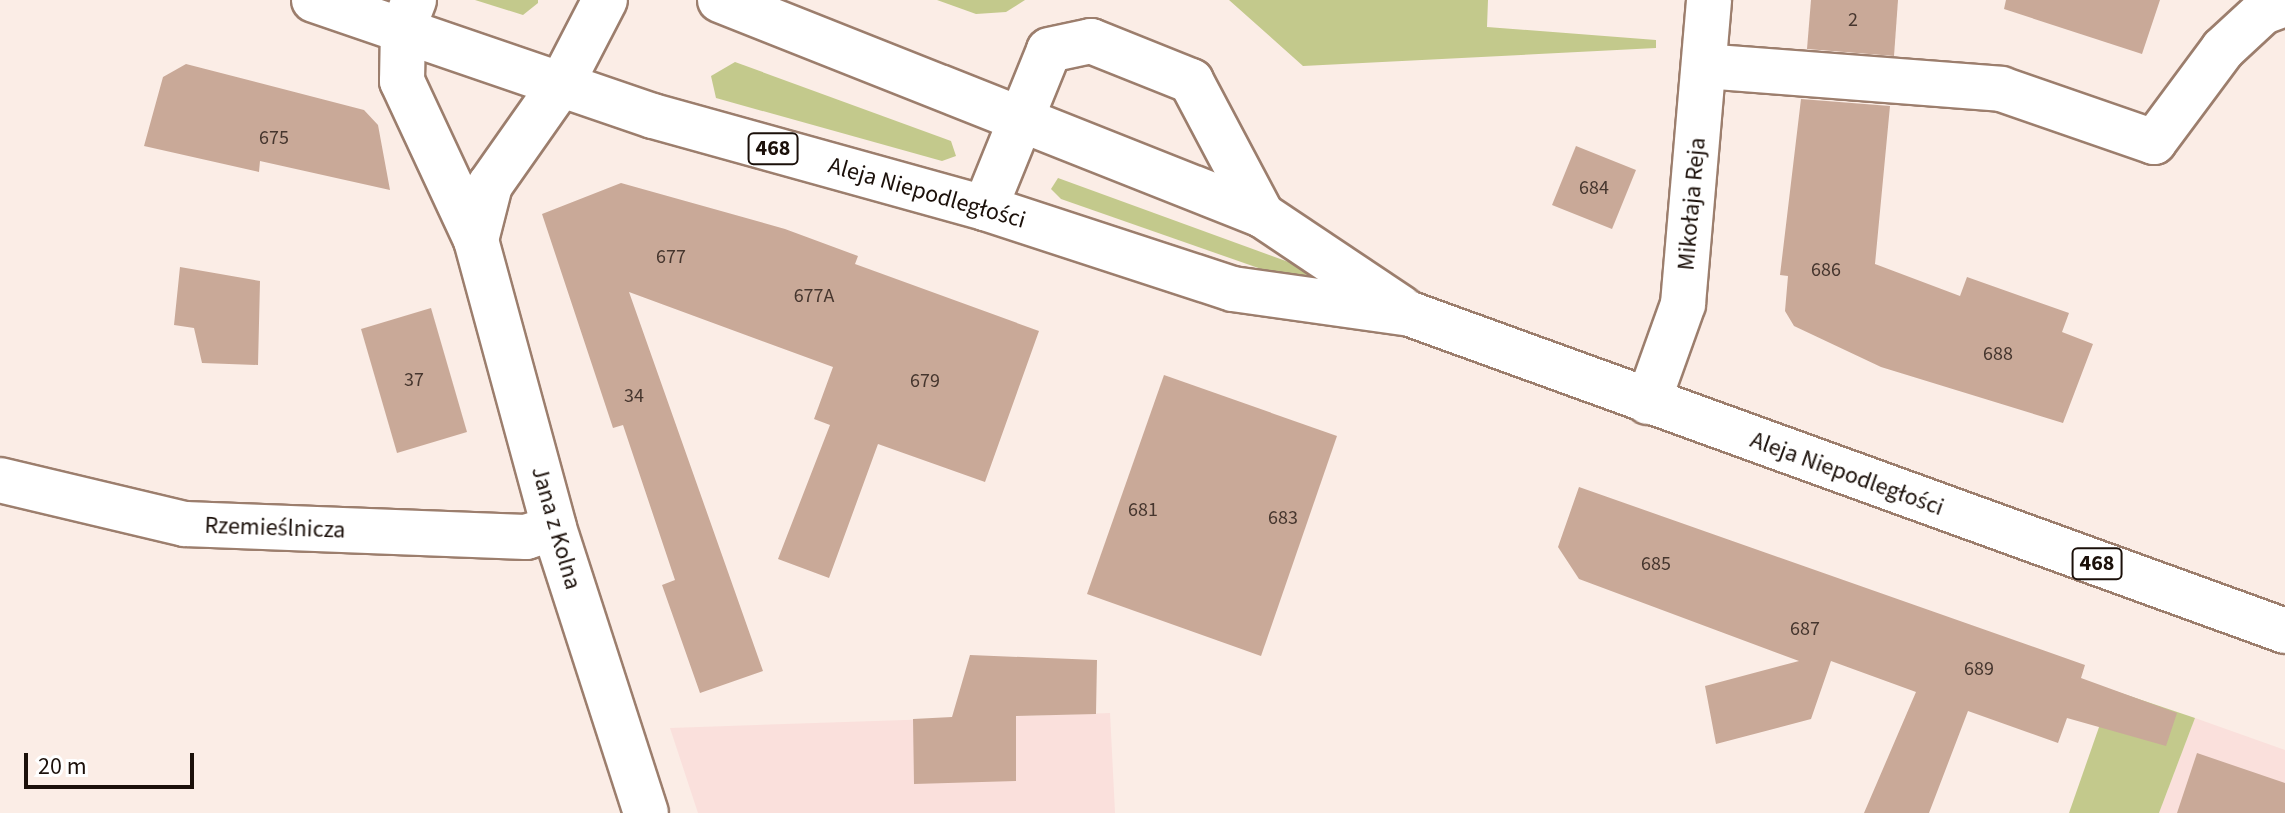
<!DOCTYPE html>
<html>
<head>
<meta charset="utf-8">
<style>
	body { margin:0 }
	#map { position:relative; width:2285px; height:813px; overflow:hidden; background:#fbede6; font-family:"Source Sans 3",sans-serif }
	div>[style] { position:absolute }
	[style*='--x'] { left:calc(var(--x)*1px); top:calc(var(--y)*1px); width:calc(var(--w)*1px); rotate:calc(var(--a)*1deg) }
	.commercial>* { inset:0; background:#fae0dc }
	.green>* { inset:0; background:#c3c98c }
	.building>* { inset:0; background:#c9a998 }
	.roads { filter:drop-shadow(2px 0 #9c7e6d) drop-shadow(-2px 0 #9c7e6d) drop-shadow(0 2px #9c7e6d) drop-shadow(0 -2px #9c7e6d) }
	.minor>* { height:44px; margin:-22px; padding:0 22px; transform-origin:22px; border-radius:22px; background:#fff }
	.major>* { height:44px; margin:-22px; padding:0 22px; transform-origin:22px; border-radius:22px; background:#fff }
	span { translate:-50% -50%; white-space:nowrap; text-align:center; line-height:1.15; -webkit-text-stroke:6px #fff; paint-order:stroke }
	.number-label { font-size:20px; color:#46362e }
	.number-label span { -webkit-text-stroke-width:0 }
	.shield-label span { padding:2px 6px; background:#fff; border:2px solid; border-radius:6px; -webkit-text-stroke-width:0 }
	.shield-label { font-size:22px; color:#1b100a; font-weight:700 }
	.street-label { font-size:24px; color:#1b100a }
	.scale { position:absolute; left:24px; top:753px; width:170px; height:36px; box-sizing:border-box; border:4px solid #1b100a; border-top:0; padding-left:10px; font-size:24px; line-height:28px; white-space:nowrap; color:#1b100a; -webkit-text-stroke:6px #fff; paint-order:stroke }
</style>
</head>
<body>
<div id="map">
	<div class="commercial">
		<i style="clip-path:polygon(1110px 713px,1115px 813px,698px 813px,670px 728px)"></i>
		<i style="clip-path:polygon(2195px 718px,2285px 750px,2285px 813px,2159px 813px)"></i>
	</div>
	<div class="green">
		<i style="clip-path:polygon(475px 0,538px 0,538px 3px,523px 15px)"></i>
		<i style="clip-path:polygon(937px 0,1025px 0,1006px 12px,976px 14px)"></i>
		<i style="clip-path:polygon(1229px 0,1488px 0,1487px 27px,1656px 40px,1656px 48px,1303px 66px)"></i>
		<i style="clip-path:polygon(735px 62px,951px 141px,956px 156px,942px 161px,716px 98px,711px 76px)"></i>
		<i style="clip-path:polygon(1058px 178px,1349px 284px,1347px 299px,1061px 199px,1051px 189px)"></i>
		<i style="clip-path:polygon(2112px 690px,2195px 718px,2159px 813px,2069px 813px)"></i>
	</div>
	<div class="building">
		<i style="clip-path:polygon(1811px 0,1898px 0,1894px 56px,1807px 49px)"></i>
		<i style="clip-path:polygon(2006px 0,2160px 0,2142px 54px,2004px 9px)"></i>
		<i style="clip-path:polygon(186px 64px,364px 110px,378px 125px,390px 190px,260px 161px,259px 172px,144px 146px,163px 77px)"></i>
		<i style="clip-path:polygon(1801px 99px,1890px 106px,1875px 264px,1960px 296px,1967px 277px,2069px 313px,2062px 332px,2093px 344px,2063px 423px,1881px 367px,1794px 326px,1785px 311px,1788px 276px,1780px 275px)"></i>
		<i style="clip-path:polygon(1576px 146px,1636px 170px,1612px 229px,1552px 205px)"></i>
		<i style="clip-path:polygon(621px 183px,785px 229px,858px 256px,855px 264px,1039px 331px,985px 482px,878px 444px,829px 578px,778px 559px,830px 425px,814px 419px,833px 367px,629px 292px,763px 671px,700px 693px,662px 585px,675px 580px,623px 425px,613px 428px,542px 214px)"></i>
		<i style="clip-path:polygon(180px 267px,260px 281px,258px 365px,202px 363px,194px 328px,174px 325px)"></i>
		<i style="clip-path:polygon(431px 308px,467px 432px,397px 453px,361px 329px)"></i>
		<i style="clip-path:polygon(1164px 375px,1337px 436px,1261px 656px,1087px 594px)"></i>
		<i style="clip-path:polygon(1579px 487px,2085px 665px,2081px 678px,2177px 713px,2166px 746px,2067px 718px,2058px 743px,1968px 711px,1929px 813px,1864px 813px,1916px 692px,1831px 661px,1811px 719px,1716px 744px,1705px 686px,1799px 661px,1579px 579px,1558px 547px)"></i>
		<i style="clip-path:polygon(970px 655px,1097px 660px,1096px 714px,1016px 716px,1016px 781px,914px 784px,913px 719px,952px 717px)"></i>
		<i style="clip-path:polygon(2197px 753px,2285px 783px,2285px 813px,2177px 813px)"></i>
	</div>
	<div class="roads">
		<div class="minor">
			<i style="--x:414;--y:0;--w:31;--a:111"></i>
			<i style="--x:403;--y:29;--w:52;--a:91.1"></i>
			<i style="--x:402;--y:81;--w:175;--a:65"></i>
			<i style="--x:476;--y:240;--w:298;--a:74.8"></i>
			<i style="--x:554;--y:528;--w:299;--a:72.1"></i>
			<i style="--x:1704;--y:66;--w:298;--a:4.4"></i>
			<i style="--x:2001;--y:89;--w:162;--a:19.1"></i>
			<i style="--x:2154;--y:142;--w:116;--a:-53.4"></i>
			<i style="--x:2223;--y:49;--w:54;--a:-42.8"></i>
			<i style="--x:2263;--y:12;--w:23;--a:-20"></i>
			<i style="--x:985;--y:208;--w:170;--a:-67.9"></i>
			<i style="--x:1049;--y:50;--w:43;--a:-12.1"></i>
			<i style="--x:1091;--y:41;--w:108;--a:21.8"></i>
			<i style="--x:1191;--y:81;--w:152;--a:62.1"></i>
			<i style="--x:476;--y:240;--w:57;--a:-75.7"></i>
			<i style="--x:490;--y:185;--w:127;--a:-54.9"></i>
			<i style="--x:563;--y:81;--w:91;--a:-62.6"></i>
			<i style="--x:1648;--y:402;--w:104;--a:-70.3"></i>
			<i style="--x:1683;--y:304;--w:305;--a:-85.1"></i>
			<i style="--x:0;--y:480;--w:190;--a:13.4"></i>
			<i style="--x:185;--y:524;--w:341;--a:2.2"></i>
			<i style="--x:526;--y:537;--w:29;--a:-18"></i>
		</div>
		<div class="major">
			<i style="--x:314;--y:0;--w:358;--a:18.9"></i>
			<i style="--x:653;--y:116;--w:345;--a:15.5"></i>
			<i style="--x:985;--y:208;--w:261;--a:18.1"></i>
			<i style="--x:1233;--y:289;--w:179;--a:8"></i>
			<i style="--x:1410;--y:314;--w:931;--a:19.91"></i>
			<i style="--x:720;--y:0;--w:583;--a:21.64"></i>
			<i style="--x:1262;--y:215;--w:167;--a:33.8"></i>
		</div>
	</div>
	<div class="number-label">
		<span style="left:1853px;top:20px">2</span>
		<span style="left:274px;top:138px">675</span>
		<span style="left:1594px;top:188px">684</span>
		<span style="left:671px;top:257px">677</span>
		<span style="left:1826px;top:270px">686</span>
		<span style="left:814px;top:296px">677A</span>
		<span style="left:1998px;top:354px">688</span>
		<span style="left:414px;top:380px">37</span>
		<span style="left:925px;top:381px">679</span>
		<span style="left:634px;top:396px">34</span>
		<span style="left:1143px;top:510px">681</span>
		<span style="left:1283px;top:518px">683</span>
		<span style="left:1656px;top:564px">685</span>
		<span style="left:1805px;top:629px">687</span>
		<span style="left:1979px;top:669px">689</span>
	</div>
	<div class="shield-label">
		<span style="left:773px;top:149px">468</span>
		<span style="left:2097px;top:564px">468</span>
	</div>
	<div class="street-label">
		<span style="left:927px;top:193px;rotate:16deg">Aleja Niepodległości</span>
		<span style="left:1692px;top:204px;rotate:-85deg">Mikołaja Reja</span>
		<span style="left:1847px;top:474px;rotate:20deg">Aleja Niepodległości</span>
		<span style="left:275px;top:528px;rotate:2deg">Rzemieślnicza</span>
		<span style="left:556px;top:528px;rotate:74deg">Jana z Kolna</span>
	</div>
	<div class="scale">20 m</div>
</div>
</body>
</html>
